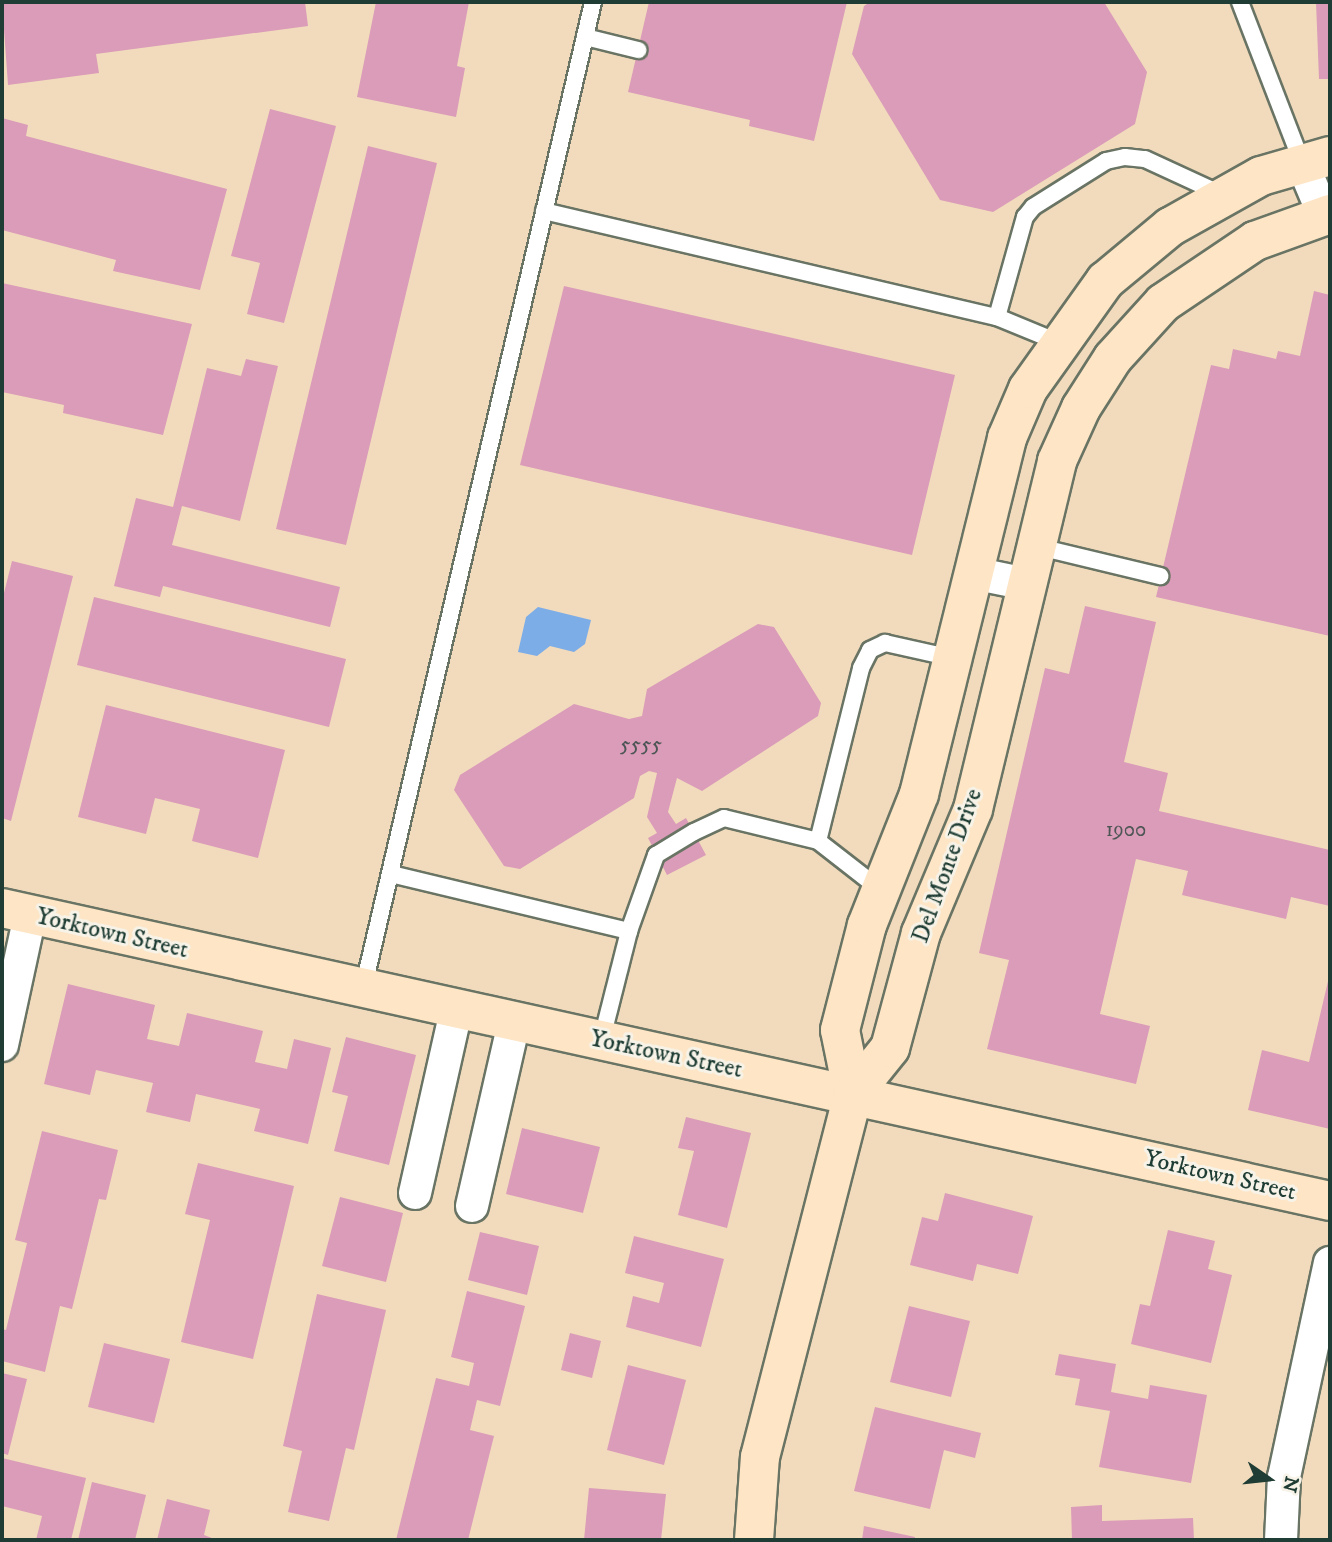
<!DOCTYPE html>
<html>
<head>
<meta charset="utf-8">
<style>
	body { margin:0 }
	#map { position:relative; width:1332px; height:1542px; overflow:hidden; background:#f2dbbc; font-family:"IM FELL DW Pica",serif }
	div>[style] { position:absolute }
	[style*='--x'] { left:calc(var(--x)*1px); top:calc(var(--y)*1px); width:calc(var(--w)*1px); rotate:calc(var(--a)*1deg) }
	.water>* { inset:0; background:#7dade7 }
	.building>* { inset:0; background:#da9cb8 }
	.roads { filter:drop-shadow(2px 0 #697464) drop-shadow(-2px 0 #697464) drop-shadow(0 2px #697464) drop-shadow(0 -2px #697464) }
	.lane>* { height:16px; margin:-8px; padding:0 8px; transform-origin:8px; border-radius:8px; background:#fff }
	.street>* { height:32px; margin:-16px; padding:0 16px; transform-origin:16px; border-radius:16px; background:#fff }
	.secondary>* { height:38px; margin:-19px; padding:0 19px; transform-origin:19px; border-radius:19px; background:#fde5c5 }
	span { translate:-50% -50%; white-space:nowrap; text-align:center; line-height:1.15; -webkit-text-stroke:6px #f7f3e8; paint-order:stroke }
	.number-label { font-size:21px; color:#4e5555 }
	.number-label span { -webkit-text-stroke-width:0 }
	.street-label { font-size:24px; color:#1f3d34 }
	.frame { position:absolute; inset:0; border:4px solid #1f3d34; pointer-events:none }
	.north { position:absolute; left:1234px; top:1444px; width:70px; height:70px; -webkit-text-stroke:5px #f7f3e8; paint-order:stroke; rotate:104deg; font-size:19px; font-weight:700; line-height:28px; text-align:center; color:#1f3d34 }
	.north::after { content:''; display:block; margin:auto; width:24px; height:32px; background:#1f3d34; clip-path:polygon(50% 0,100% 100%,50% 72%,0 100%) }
</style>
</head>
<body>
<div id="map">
	<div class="water">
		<i style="clip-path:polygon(538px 607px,591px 620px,585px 644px,574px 652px,550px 646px,537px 656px,518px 652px,526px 617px)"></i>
	</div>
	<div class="building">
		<i style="clip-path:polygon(2px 2px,305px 2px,308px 26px,96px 54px,99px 73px,8px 85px)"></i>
		<i style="clip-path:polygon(376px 2px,469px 2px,457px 66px,465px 68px,456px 117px,357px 97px)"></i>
		<i style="clip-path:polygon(649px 2px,847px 2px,814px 141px,749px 126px,750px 120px,628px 92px)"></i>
		<i style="clip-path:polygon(870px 2px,1104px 2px,1147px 72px,1135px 124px,993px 212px,940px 200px,852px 54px,864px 6px)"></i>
		<i style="clip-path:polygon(1316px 2px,1330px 2px,1330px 79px,1319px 79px)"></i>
		<i style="clip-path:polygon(270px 109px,336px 126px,284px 323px,247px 314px,260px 263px,231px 256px)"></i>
		<i style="clip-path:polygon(2px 118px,28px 125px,26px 136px,227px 189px,200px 290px,113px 271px,116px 260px,2px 230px)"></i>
		<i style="clip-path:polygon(368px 146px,437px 163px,346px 545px,276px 529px)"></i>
		<i style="clip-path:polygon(2px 283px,192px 324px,163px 435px,63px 413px,64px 405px,2px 392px)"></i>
		<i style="clip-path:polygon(564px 286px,955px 375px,912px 555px,520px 465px)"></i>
		<i style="clip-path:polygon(1314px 291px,1330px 295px,1330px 636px,1156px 597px,1211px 365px,1229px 369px,1233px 349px,1276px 359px,1278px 351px,1300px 356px)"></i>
		<i style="clip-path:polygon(246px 359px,278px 366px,240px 521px,182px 506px,172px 545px,340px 587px,330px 627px,163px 586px,160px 597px,114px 586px,136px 498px,173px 507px,207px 368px,241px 376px)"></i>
		<i style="clip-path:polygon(12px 561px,73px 576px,11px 821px,2px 818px,2px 601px)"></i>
		<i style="clip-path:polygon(94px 597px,346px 659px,329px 727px,77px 665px)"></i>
		<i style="clip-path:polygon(1085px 606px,1156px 622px,1124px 762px,1168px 773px,1159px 811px,1330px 850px,1330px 906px,1291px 897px,1286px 919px,1182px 895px,1188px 871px,1136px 859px,1100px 1014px,1150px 1026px,1136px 1084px,987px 1049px,1009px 960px,979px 953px,1045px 668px,1069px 674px)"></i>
		<i style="clip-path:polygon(758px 624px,774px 627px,821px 703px,818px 716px,702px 791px,677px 778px,668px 812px,676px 824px,686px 818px,706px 855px,667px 875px,648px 838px,657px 833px,647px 817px,657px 773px,649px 771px,640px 776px,634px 798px,520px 869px,504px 866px,454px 790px,460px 775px,574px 704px,629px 719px,642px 716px,647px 689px)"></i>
		<i style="clip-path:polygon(106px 705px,285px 750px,258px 858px,192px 841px,200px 809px,155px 798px,146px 834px,78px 817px)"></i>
		<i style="clip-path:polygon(1329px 977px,1330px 1129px,1248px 1110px,1262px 1050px,1309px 1062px)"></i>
		<i style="clip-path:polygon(68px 984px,155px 1005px,147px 1039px,179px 1046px,187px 1013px,263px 1031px,255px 1062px,287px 1069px,294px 1039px,331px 1048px,308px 1144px,254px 1131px,260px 1109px,196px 1094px,190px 1122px,146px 1112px,153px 1083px,96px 1070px,90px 1095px,44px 1084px)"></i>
		<i style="clip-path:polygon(346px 1037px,416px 1055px,389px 1165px,334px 1151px,348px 1096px,332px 1092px)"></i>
		<i style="clip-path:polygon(686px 1117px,751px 1133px,727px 1228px,678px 1215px,694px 1151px,678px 1148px)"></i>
		<i style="clip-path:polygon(522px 1128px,600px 1147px,583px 1213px,506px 1194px)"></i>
		<i style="clip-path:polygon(42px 1131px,118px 1150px,106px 1200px,99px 1199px,72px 1309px,60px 1306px,45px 1372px,2px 1361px,2px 1329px,6px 1330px,27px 1243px,15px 1240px)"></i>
		<i style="clip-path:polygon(198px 1163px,294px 1186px,253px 1359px,181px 1342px,210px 1220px,185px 1214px)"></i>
		<i style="clip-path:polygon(945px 1193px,1033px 1216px,1018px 1274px,977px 1264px,973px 1281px,910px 1265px,922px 1217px,938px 1221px)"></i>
		<i style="clip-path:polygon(340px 1197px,403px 1213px,386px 1282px,322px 1266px)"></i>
		<i style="clip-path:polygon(1168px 1230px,1215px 1241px,1208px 1269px,1232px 1275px,1211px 1363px,1131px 1344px,1140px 1304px,1150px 1306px)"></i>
		<i style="clip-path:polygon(480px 1232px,539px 1246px,527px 1295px,468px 1280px)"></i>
		<i style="clip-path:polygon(634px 1236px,724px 1259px,701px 1347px,626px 1327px,633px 1296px,659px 1303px,664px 1283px,625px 1273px)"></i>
		<i style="clip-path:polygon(467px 1291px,525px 1306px,500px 1406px,477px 1400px,470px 1430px,494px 1436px,468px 1540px,396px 1540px,436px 1378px,469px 1386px,474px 1363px,451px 1357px)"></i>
		<i style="clip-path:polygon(317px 1294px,386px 1310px,354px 1450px,346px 1448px,329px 1521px,288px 1512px,302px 1451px,283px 1446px)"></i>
		<i style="clip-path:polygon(909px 1306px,970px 1321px,951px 1397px,890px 1382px)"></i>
		<i style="clip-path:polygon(570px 1333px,601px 1341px,592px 1378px,561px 1370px)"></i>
		<i style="clip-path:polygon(104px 1343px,170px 1359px,154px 1423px,88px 1407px)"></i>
		<i style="clip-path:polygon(1059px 1354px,1116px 1364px,1111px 1392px,1148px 1399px,1150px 1385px,1207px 1395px,1191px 1483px,1099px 1467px,1110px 1411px,1075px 1405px,1080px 1379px,1055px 1375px)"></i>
		<i style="clip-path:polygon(628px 1365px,686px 1380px,664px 1465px,607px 1450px)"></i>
		<i style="clip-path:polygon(2px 1373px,27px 1379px,8px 1455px,2px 1453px)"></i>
		<i style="clip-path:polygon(875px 1407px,981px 1433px,975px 1458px,944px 1450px,930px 1509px,854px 1491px)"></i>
		<i style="clip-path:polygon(2px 1458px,86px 1478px,71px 1540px,36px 1540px,42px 1516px,2px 1506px)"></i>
		<i style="clip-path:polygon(92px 1482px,146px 1495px,135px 1540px,78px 1540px)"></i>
		<i style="clip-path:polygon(589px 1488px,666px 1494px,661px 1540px,584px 1540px)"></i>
		<i style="clip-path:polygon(167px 1499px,210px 1510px,204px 1535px,217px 1540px,157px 1540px)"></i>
		<i style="clip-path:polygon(1102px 1505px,1102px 1521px,1193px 1518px,1194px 1540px,1072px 1540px,1071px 1507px)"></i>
		<i style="clip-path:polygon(864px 1526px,915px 1537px,914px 1540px,862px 1540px)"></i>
	</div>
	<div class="roads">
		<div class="lane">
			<i style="--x:1240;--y:2;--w:173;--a:68.9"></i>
			<i style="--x:585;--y:37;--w:55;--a:13.8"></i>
			<i style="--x:544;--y:211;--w:465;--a:13.2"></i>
			<i style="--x:997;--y:317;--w:66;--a:22.3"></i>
			<i style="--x:997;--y:317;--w:104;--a:-74.4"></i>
			<i style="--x:1025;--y:217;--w:13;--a:-51"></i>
			<i style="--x:1033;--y:207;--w:86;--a:-32.2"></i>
			<i style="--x:1106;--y:161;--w:19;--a:-12"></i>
			<i style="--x:1125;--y:157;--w:20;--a:6"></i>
			<i style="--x:1145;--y:159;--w:86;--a:24.8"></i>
			<i style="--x:1035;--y:546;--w:129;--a:13.5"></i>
			<i style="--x:818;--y:841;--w:178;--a:-76"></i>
			<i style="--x:861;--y:668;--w:20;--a:-63"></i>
			<i style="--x:870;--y:650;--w:17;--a:-25"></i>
			<i style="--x:885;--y:643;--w:69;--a:12.6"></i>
			<i style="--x:391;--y:874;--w:245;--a:13.5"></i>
			<i style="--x:363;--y:989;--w:1013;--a:-76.88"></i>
			<i style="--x:601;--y:1042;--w:114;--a:-75.8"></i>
			<i style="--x:629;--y:931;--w:81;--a:-70.4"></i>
			<i style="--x:656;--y:855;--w:44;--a:-31.2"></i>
			<i style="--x:694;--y:832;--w:33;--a:-25"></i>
			<i style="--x:724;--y:818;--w:97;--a:13.7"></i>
			<i style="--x:818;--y:841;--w:80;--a:37.9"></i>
		</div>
		<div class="street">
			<i style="--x:1302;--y:163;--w:56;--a:67.1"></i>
			<i style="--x:973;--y:573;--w:54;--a:11.7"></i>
			<i style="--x:2;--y:1045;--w:133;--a:-77.8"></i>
			<i style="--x:415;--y:1193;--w:187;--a:-77.3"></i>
			<i style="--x:472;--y:1206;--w:188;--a:-77.1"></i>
			<i style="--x:1281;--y:1540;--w:63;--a:-87.3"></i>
			<i style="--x:1284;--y:1477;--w:219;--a:-77.9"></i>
		</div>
		<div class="secondary">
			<i style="--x:2;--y:908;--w:1360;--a:12.44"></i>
			<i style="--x:853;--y:1094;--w:65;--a:-101.5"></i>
			<i style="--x:840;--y:1030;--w:108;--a:-75.6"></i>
			<i style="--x:867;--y:925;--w:141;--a:-68.3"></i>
			<i style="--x:919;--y:794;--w:367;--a:-76.1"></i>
			<i style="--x:1007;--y:438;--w:53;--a:-66.8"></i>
			<i style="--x:1028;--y:389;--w:133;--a:-54.5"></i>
			<i style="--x:1105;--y:281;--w:85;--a:-39.7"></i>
			<i style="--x:1170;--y:227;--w:104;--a:-29.3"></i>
			<i style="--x:1261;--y:176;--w:72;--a:-16.2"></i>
			<i style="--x:754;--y:1540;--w:83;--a:-85.9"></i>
			<i style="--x:760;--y:1457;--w:375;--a:-75.6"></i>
			<i style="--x:853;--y:1094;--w:59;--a:-51.2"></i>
			<i style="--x:890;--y:1048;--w:119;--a:-74.9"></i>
			<i style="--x:921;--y:933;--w:134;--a:-67.2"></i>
			<i style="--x:973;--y:809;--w:358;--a:-76.4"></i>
			<i style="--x:1057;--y:461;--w:58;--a:-65.6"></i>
			<i style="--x:1081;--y:408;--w:59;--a:-57.4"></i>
			<i style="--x:1113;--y:358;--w:74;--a:-47.7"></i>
			<i style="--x:1163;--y:303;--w:111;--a:-34"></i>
			<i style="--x:1255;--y:241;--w:80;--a:-19.8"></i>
		</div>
	</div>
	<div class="number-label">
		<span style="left:641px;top:745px">5555</span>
		<span style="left:1126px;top:830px">1900</span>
	</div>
	<div class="street-label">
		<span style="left:948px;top:866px;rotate:-70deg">Del Monte Drive</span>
		<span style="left:112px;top:934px;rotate:13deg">Yorktown Street</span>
		<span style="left:666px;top:1055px;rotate:12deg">Yorktown Street</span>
		<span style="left:1220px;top:1176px;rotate:13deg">Yorktown Street</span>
	</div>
	<div class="frame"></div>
	<div class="north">N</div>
</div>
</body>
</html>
